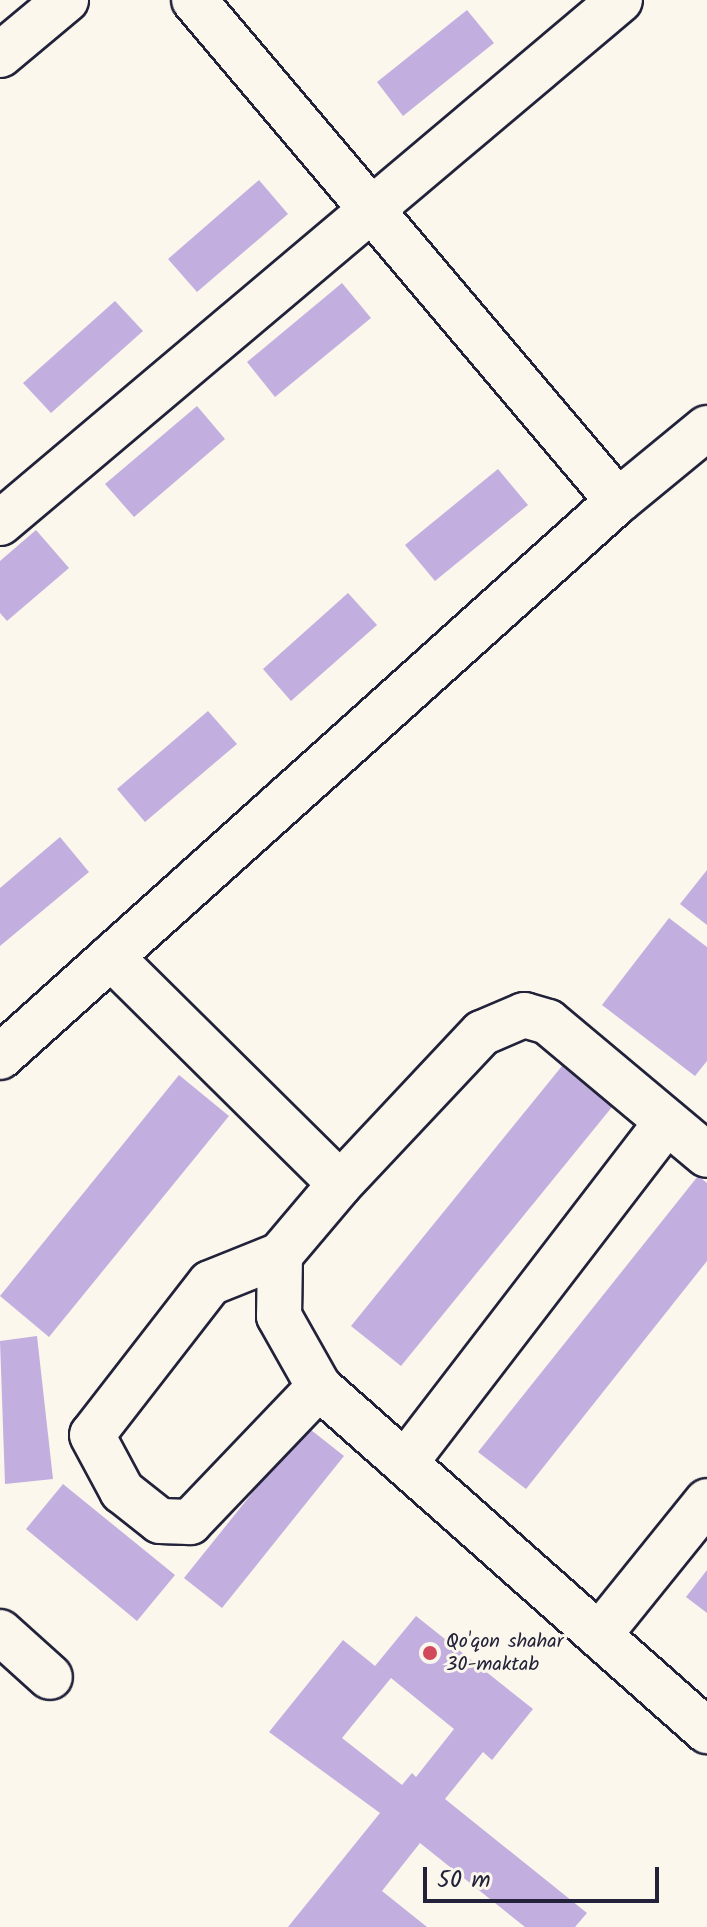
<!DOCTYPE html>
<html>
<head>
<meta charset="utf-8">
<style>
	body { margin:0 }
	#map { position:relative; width:707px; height:1927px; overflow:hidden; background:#fbf7ec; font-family:Kalam,sans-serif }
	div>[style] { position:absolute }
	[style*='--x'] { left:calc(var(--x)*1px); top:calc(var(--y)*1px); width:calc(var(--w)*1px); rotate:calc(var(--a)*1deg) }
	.building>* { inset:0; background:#c2afdf }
	.roads { filter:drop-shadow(2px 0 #22223b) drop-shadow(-2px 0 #22223b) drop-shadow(0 2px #22223b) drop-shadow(0 -2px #22223b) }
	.minor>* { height:44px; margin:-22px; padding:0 22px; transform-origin:22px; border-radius:22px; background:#fbf7ec }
	.dots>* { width:22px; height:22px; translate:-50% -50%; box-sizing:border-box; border:4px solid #fbf7ec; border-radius:50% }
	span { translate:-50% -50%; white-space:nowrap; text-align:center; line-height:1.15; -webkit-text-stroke:6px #fbf7ec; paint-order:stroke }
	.poi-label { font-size:20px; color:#22223b }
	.left { translate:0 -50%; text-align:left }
	.scale { position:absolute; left:423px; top:1867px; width:236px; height:36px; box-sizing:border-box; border:4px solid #22223b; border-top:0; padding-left:10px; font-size:24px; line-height:28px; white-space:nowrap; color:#22223b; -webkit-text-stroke:6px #fbf7ec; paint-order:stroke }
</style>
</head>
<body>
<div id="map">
	<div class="building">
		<i style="clip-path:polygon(467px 10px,494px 43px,403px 116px,377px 82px)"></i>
		<i style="clip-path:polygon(259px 180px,288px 214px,197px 292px,168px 259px)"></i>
		<i style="clip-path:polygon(342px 283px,371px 318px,275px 397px,247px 362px)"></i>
		<i style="clip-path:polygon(115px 301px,143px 331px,51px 413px,23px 383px)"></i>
		<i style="clip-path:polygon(197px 406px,225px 439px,134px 517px,105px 484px)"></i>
		<i style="clip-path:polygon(498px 469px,528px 505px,435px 581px,405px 545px)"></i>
		<i style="clip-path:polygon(36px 530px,69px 568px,7px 621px,0 613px,0 561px)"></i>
		<i style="clip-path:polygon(348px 593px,377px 625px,291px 701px,263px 669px)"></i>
		<i style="clip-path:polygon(208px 711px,237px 744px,145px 822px,117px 789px)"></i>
		<i style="clip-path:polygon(60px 837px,89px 872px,0 946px,0 888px)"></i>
		<i style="clip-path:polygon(707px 870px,707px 925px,680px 904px)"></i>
		<i style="clip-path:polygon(669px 918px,707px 947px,707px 1061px,695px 1076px,602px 1005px)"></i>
		<i style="clip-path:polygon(562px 1066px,612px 1107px,401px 1366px,351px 1326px)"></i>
		<i style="clip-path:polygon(179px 1075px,229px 1116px,49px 1337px,0 1296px)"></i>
		<i style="clip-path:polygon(698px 1176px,707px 1183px,707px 1261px,526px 1489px,478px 1452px)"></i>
		<i style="clip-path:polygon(37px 1336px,53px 1479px,5px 1484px,0 1341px)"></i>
		<i style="clip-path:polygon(306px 1426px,344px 1456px,222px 1608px,184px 1578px)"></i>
		<i style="clip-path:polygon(63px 1484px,175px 1575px,137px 1621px,26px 1529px)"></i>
		<i style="clip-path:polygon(707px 1570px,707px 1613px,686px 1597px)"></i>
		<i style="clip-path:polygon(evenodd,416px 1616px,533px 1709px,492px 1760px,483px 1752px,445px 1799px,587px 1913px,575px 1927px,525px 1927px,420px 1843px,382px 1891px,427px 1927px,288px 1927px,380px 1813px,269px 1732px,343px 1640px,375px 1666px,416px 1616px,391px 1678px,454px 1729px,416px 1777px,412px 1773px,402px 1785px,342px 1738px,391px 1678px)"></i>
	</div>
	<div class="roads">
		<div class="minor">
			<i style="--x:194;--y:0;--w:656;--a:49.76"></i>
			<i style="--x:0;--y:55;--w:86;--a:-39.8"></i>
			<i style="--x:0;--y:523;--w:811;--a:-40.15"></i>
			<i style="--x:111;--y:957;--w:322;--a:44.7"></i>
			<i style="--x:340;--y:1184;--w:93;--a:130.2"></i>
			<i style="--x:280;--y:1255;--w:61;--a:90.9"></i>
			<i style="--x:279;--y:1316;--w:81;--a:60.6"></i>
			<i style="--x:319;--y:1387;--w:519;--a:41.56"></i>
			<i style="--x:0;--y:1057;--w:831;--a:-41.98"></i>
			<i style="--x:618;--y:501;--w:115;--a:-39.4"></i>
			<i style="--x:340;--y:1184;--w:207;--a:-46.8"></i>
			<i style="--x:482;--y:1033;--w:46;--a:-23.2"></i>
			<i style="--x:524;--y:1015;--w:25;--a:16"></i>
			<i style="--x:548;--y:1022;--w:207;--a:39.9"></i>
			<i style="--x:280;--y:1255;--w:75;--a:158.2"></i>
			<i style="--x:210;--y:1283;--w:192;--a:127.8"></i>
			<i style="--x:92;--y:1435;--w:64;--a:61.8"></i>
			<i style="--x:122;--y:1491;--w:48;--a:38.3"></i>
			<i style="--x:160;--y:1521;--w:30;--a:2"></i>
			<i style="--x:190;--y:1522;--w:187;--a:-46.3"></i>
			<i style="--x:405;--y:1463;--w:430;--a:-52.5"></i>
			<i style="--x:0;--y:1632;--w:67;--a:42"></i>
			<i style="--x:599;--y:1635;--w:172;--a:-51.1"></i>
		</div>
	</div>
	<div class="dots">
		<i style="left:430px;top:1653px;background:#d1495b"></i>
	</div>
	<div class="poi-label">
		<span class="left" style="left:446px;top:1654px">Qo'qon shahar<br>30-maktab</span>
	</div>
	<div class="scale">50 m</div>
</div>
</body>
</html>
